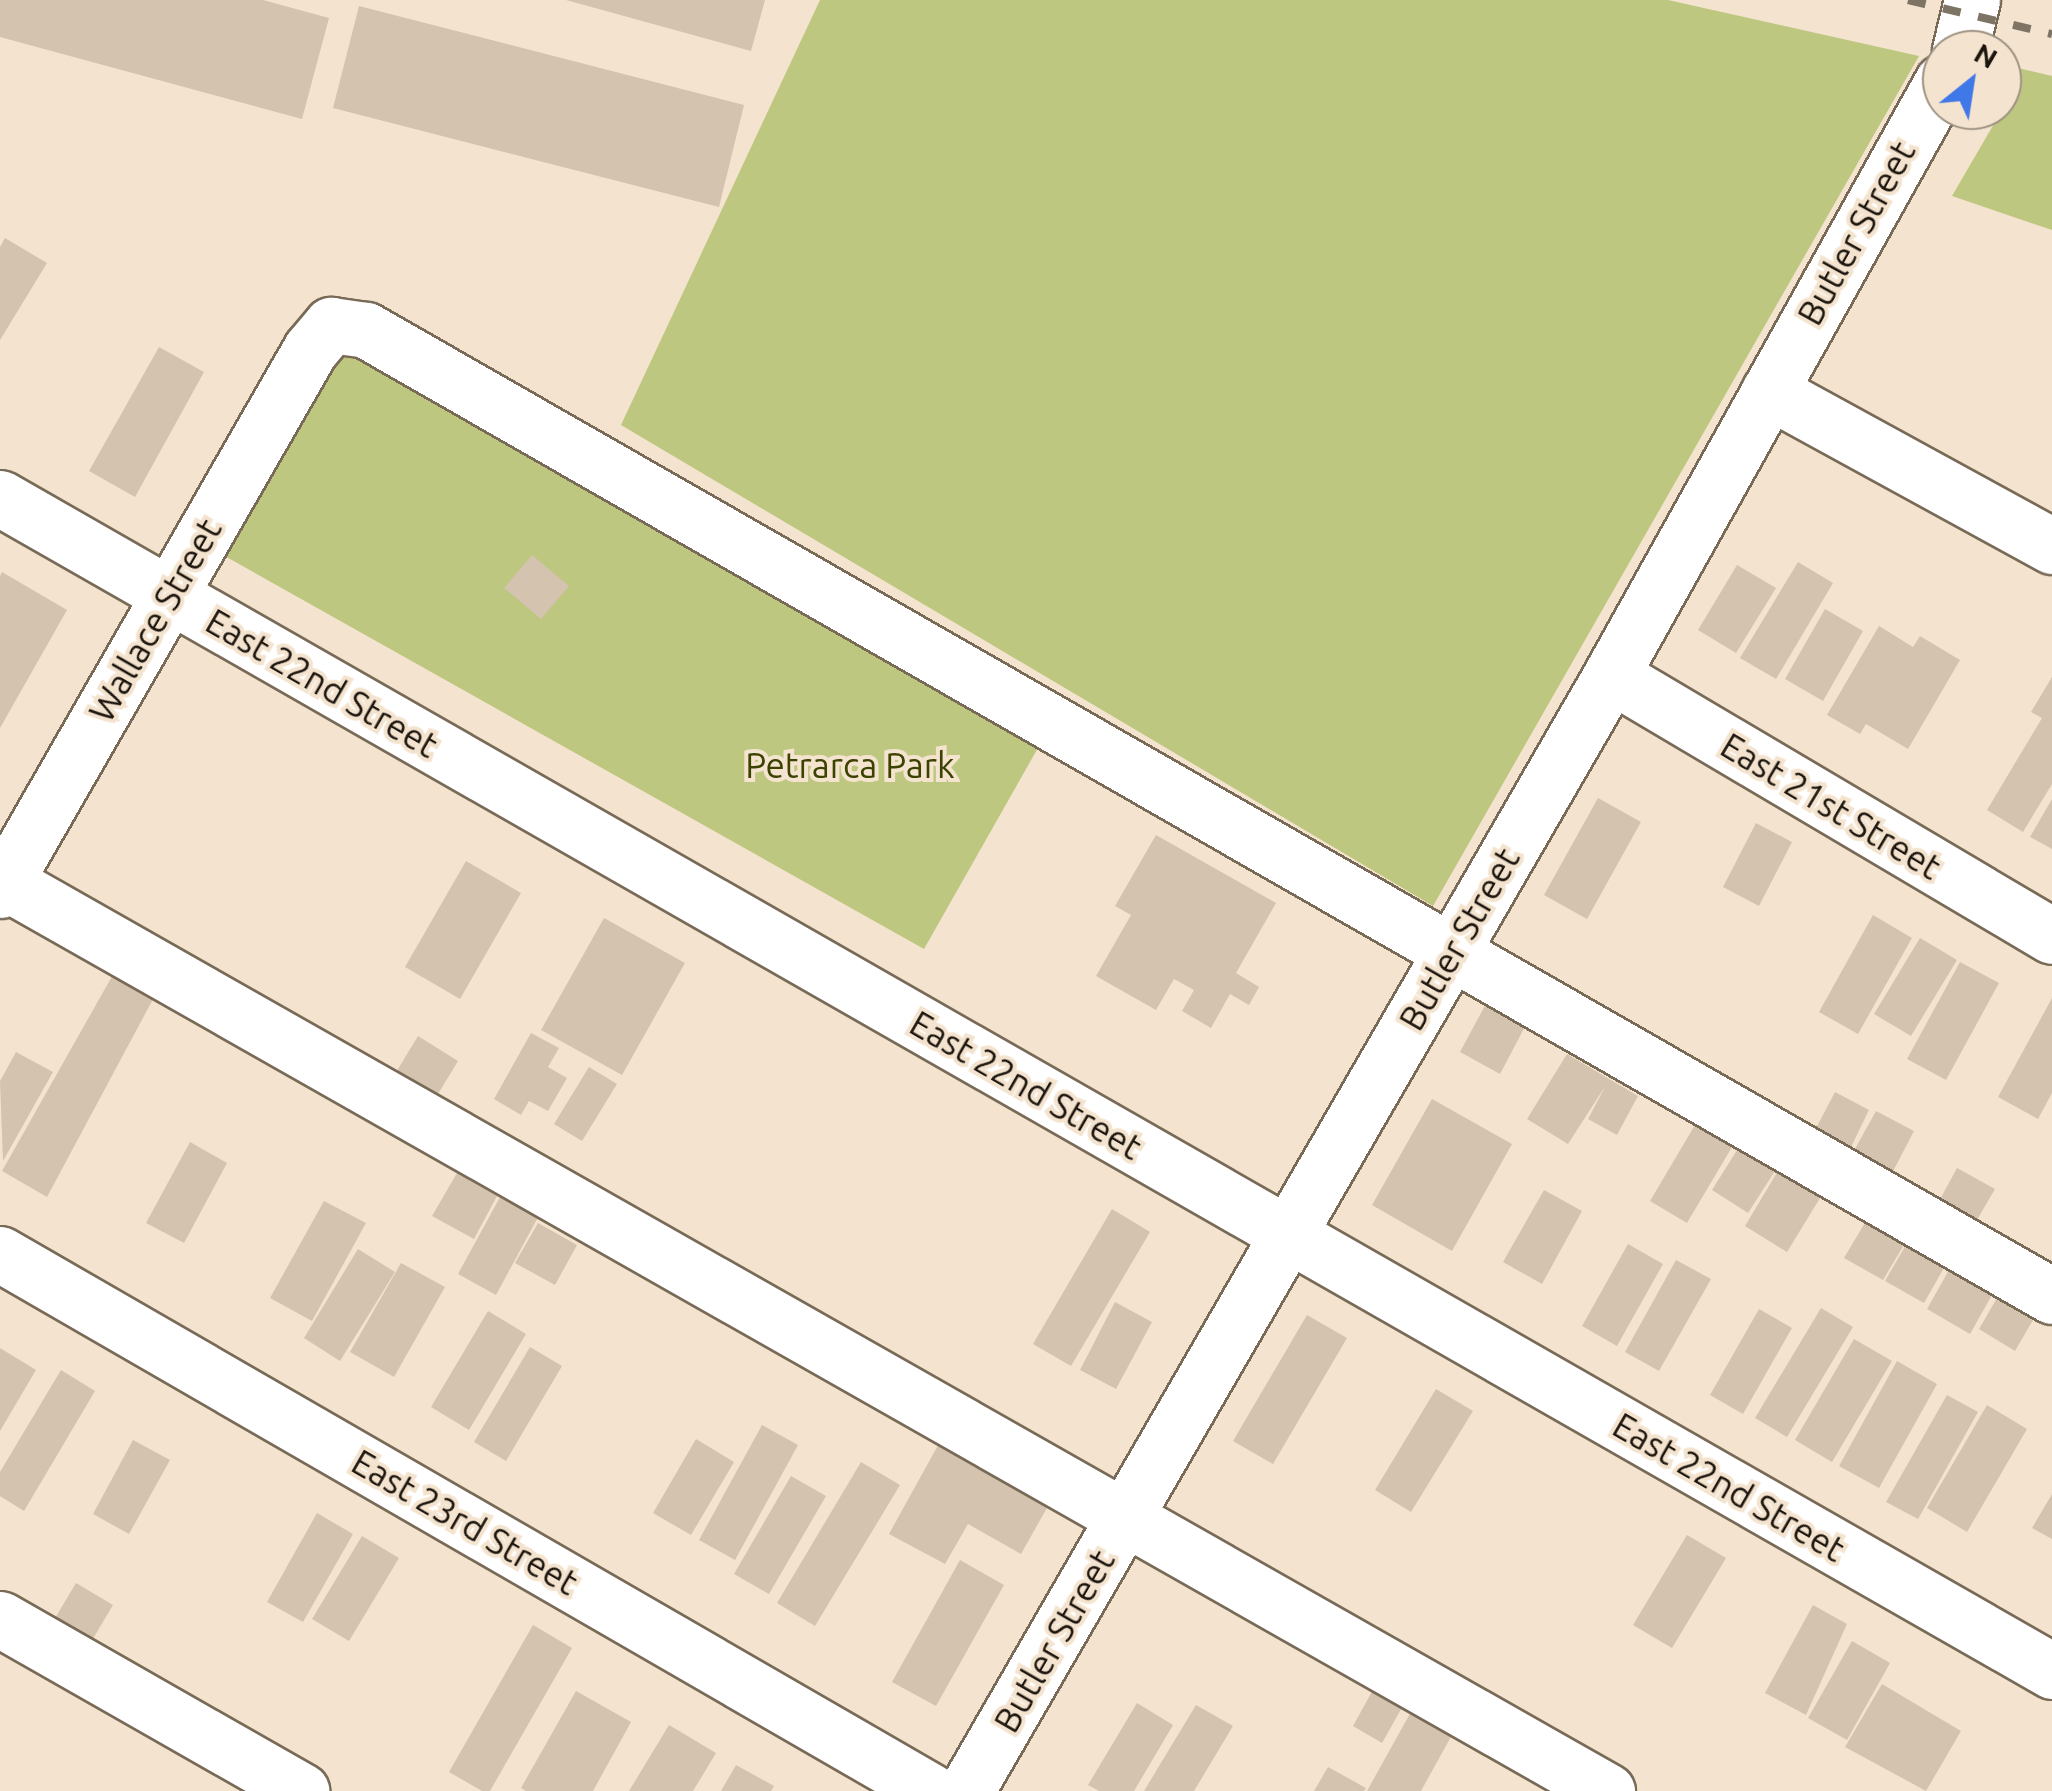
<!DOCTYPE html>
<html>
<head>
<meta charset="utf-8">
<style>
	body { margin:0 }
	#map { position:relative; width:2052px; height:1791px; overflow:hidden; background:#f4e4cf; font-family:Ubuntu,sans-serif }
	div>[style] { position:absolute }
	[style*='--x'] { left:calc(var(--x)*1px); top:calc(var(--y)*1px); width:calc(var(--w)*1px); rotate:calc(var(--a)*1deg) }
	.green>* { inset:0; background:#bdc77f }
	.building>* { inset:0; background:#d3c3af }
	.roads { filter:drop-shadow(2px 0 #786a57) drop-shadow(-2px 0 #786a57) drop-shadow(0 2px #786a57) drop-shadow(0 -2px #786a57) }
	.minor>* { height:55px; margin:-27.5px; padding:0 27.5px; transform-origin:27.5px; border-radius:27.5px; background:#fff }
	.rail>* { height:8px; margin-top:-4px; transform-origin:0; background:repeating-linear-gradient(90deg,#7e7466 0 18px,transparent 0 36px) }
	span { translate:-50% -50%; white-space:nowrap; text-align:center; line-height:1.15; -webkit-text-stroke:8px #f4e4cf; paint-order:stroke }
	.street-label { font-size:35px; color:#1b150e }
	.park-label { font-size:35px; color:#3c4200 }
	.north { position:absolute; left:1922px; top:30px; width:100px; height:100px; box-sizing:border-box; background:#f4e4cf; border:2px solid #9d9182; border-radius:50%; rotate:30deg; font-size:28px; font-weight:700; line-height:40px; text-align:center; color:#1b150e }
	.north::after { content:''; display:block; margin:auto; width:35px; height:45px; background:#4178e8; clip-path:polygon(50% 0,100% 100%,50% 72%,0 100%) }
</style>
</head>
<body>
<div id="map">
	<div class="green">
		<i style="clip-path:polygon(820px 0,1668px 0,1919px 56px,1433px 906px,621px 425px)"></i>
		<i style="clip-path:polygon(2018px 68px,2052px 76px,2052px 230px,1952px 196px,2002px 110px)"></i>
		<i style="clip-path:polygon(343px 336px,1047px 732px,924px 949px,214px 550px)"></i>
	</div>
	<div class="building">
		<i style="clip-path:polygon(0 0,263px 0,329px 18px,302px 119px,0 37px)"></i>
		<i style="clip-path:polygon(566px 0,765px 0,751px 51px)"></i>
		<i style="clip-path:polygon(359px 6px,744px 105px,719px 207px,333px 108px)"></i>
		<i style="clip-path:polygon(5px 238px,47px 263px,0 340px,0 247px)"></i>
		<i style="clip-path:polygon(159px 347px,204px 372px,135px 497px,89px 471px)"></i>
		<i style="clip-path:polygon(532px 555px,569px 586px,541px 619px,504px 588px)"></i>
		<i style="clip-path:polygon(1798px 562px,1833px 583px,1776px 679px,1740px 658px)"></i>
		<i style="clip-path:polygon(1737px 565px,1776px 588px,1736px 653px,1698px 630px)"></i>
		<i style="clip-path:polygon(2px 572px,67px 610px,0 728px,0 576px)"></i>
		<i style="clip-path:polygon(1825px 609px,1863px 631px,1823px 701px,1785px 679px)"></i>
		<i style="clip-path:polygon(1879px 626px,1913px 647px,1920px 636px,1960px 660px,1908px 749px,1866px 724px,1860px 734px,1827px 715px)"></i>
		<i style="clip-path:polygon(2052px 677px,2052px 784px,2023px 832px,1987px 810px,2042px 718px,2031px 712px)"></i>
		<i style="clip-path:polygon(1598px 798px,1641px 822px,1587px 919px,1544px 895px)"></i>
		<i style="clip-path:polygon(2052px 799px,2052px 849px,2030px 837px)"></i>
		<i style="clip-path:polygon(1756px 823px,1792px 842px,1759px 906px,1723px 887px)"></i>
		<i style="clip-path:polygon(1156px 835px,1276px 903px,1236px 973px,1259px 987px,1249px 1005px,1230px 994px,1211px 1028px,1182px 1011px,1194px 990px,1174px 979px,1156px 1010px,1096px 976px,1131px 915px,1115px 906px)"></i>
		<i style="clip-path:polygon(466px 861px,521px 893px,460px 999px,405px 967px)"></i>
		<i style="clip-path:polygon(1873px 915px,1912px 938px,1858px 1034px,1819px 1012px)"></i>
		<i style="clip-path:polygon(604px 918px,685px 963px,622px 1075px,541px 1030px)"></i>
		<i style="clip-path:polygon(1920px 938px,1957px 960px,1911px 1036px,1874px 1014px)"></i>
		<i style="clip-path:polygon(1960px 962px,1999px 983px,1946px 1080px,1907px 1059px)"></i>
		<i style="clip-path:polygon(119px 964px,159px 988px,47px 1197px,2px 1171px)"></i>
		<i style="clip-path:polygon(2052px 998px,2052px 1093px,2038px 1119px,1998px 1097px)"></i>
		<i style="clip-path:polygon(1488px 1000px,1528px 1021px,1500px 1074px,1460px 1052px)"></i>
		<i style="clip-path:polygon(531px 1033px,559px 1048px,548px 1067px,567px 1078px,548px 1111px,529px 1101px,521px 1115px,494px 1099px)"></i>
		<i style="clip-path:polygon(418px 1036px,458px 1061px,435px 1099px,395px 1074px)"></i>
		<i style="clip-path:polygon(16px 1052px,53px 1072px,3px 1161px,0 1081px)"></i>
		<i style="clip-path:polygon(1567px 1054px,1638px 1096px,1617px 1135px,1588px 1119px,1606px 1085px,1568px 1144px,1527px 1119px)"></i>
		<i style="clip-path:polygon(589px 1067px,617px 1084px,582px 1141px,554px 1124px)"></i>
		<i style="clip-path:polygon(1835px 1092px,1869px 1110px,1850px 1149px,1815px 1130px)"></i>
		<i style="clip-path:polygon(1432px 1099px,1512px 1144px,1452px 1251px,1372px 1205px)"></i>
		<i style="clip-path:polygon(1876px 1111px,1914px 1131px,1890px 1177px,1851px 1156px)"></i>
		<i style="clip-path:polygon(1695px 1125px,1732px 1147px,1687px 1223px,1650px 1201px)"></i>
		<i style="clip-path:polygon(190px 1142px,227px 1163px,184px 1243px,146px 1223px)"></i>
		<i style="clip-path:polygon(1739px 1147px,1775px 1171px,1748px 1213px,1712px 1190px)"></i>
		<i style="clip-path:polygon(1785px 1159px,1828px 1185px,1787px 1252px,1745px 1226px)"></i>
		<i style="clip-path:polygon(1957px 1168px,1995px 1189px,1974px 1225px,1937px 1205px)"></i>
		<i style="clip-path:polygon(457px 1173px,497px 1196px,474px 1239px,432px 1216px)"></i>
		<i style="clip-path:polygon(505px 1188px,543px 1208px,496px 1295px,458px 1274px)"></i>
		<i style="clip-path:polygon(1544px 1190px,1582px 1211px,1542px 1284px,1503px 1262px)"></i>
		<i style="clip-path:polygon(324px 1201px,366px 1223px,312px 1321px,270px 1298px)"></i>
		<i style="clip-path:polygon(1112px 1209px,1150px 1232px,1071px 1366px,1033px 1344px)"></i>
		<i style="clip-path:polygon(1869px 1216px,1908px 1238px,1883px 1280px,1844px 1258px)"></i>
		<i style="clip-path:polygon(538px 1223px,577px 1245px,555px 1285px,515px 1263px)"></i>
		<i style="clip-path:polygon(1910px 1238px,1949px 1259px,1924px 1303px,1885px 1281px)"></i>
		<i style="clip-path:polygon(1628px 1244px,1663px 1264px,1617px 1346px,1582px 1326px)"></i>
		<i style="clip-path:polygon(358px 1249px,395px 1272px,340px 1361px,304px 1338px)"></i>
		<i style="clip-path:polygon(1676px 1260px,1711px 1279px,1659px 1371px,1625px 1352px)"></i>
		<i style="clip-path:polygon(1954px 1261px,1997px 1286px,1970px 1334px,1927px 1309px)"></i>
		<i style="clip-path:polygon(401px 1263px,445px 1287px,394px 1377px,350px 1352px)"></i>
		<i style="clip-path:polygon(2001px 1291px,2037px 1313px,2015px 1351px,1979px 1329px)"></i>
		<i style="clip-path:polygon(1115px 1302px,1152px 1322px,1116px 1389px,1080px 1370px)"></i>
		<i style="clip-path:polygon(1821px 1308px,1853px 1327px,1787px 1437px,1755px 1418px)"></i>
		<i style="clip-path:polygon(1759px 1309px,1792px 1328px,1743px 1414px,1710px 1395px)"></i>
		<i style="clip-path:polygon(488px 1311px,526px 1334px,469px 1430px,431px 1407px)"></i>
		<i style="clip-path:polygon(1307px 1315px,1347px 1338px,1273px 1464px,1233px 1441px)"></i>
		<i style="clip-path:polygon(1854px 1339px,1892px 1361px,1832px 1462px,1795px 1440px)"></i>
		<i style="clip-path:polygon(530px 1347px,562px 1366px,506px 1461px,474px 1442px)"></i>
		<i style="clip-path:polygon(0 1348px,36px 1370px,0 1431px)"></i>
		<i style="clip-path:polygon(1897px 1361px,1937px 1384px,1879px 1488px,1839px 1466px)"></i>
		<i style="clip-path:polygon(61px 1370px,95px 1391px,24px 1511px,0 1496px,0 1472px)"></i>
		<i style="clip-path:polygon(1436px 1389px,1473px 1411px,1411px 1512px,1375px 1490px)"></i>
		<i style="clip-path:polygon(1947px 1395px,1978px 1412px,1918px 1519px,1886px 1502px)"></i>
		<i style="clip-path:polygon(1987px 1405px,2027px 1429px,1967px 1532px,1927px 1508px)"></i>
		<i style="clip-path:polygon(762px 1425px,798px 1445px,735px 1560px,699px 1540px)"></i>
		<i style="clip-path:polygon(947px 1429px,1057px 1490px,1021px 1554px,968px 1524px,945px 1564px,889px 1534px)"></i>
		<i style="clip-path:polygon(696px 1439px,734px 1462px,691px 1535px,653px 1513px)"></i>
		<i style="clip-path:polygon(133px 1440px,170px 1460px,129px 1534px,93px 1514px)"></i>
		<i style="clip-path:polygon(861px 1462px,900px 1485px,815px 1626px,777px 1603px)"></i>
		<i style="clip-path:polygon(791px 1476px,826px 1496px,769px 1594px,734px 1574px)"></i>
		<i style="clip-path:polygon(2052px 1494px,2052px 1539px,2032px 1528px)"></i>
		<i style="clip-path:polygon(317px 1513px,353px 1534px,303px 1622px,267px 1602px)"></i>
		<i style="clip-path:polygon(1687px 1535px,1726px 1558px,1672px 1648px,1633px 1625px)"></i>
		<i style="clip-path:polygon(362px 1536px,399px 1558px,349px 1641px,312px 1619px)"></i>
		<i style="clip-path:polygon(960px 1560px,1004px 1585px,936px 1706px,892px 1682px)"></i>
		<i style="clip-path:polygon(76px 1583px,113px 1605px,88px 1647px,51px 1625px)"></i>
		<i style="clip-path:polygon(1813px 1605px,1847px 1624px,1806px 1715px,1765px 1693px)"></i>
		<i style="clip-path:polygon(533px 1625px,572px 1648px,490px 1791px,482px 1791px,449px 1772px)"></i>
		<i style="clip-path:polygon(1852px 1641px,1890px 1663px,1847px 1740px,1808px 1718px)"></i>
		<i style="clip-path:polygon(1882px 1684px,1961px 1731px,1926px 1791px,1845px 1747px)"></i>
		<i style="clip-path:polygon(1374px 1688px,1404px 1704px,1382px 1743px,1353px 1726px)"></i>
		<i style="clip-path:polygon(576px 1691px,631px 1722px,593px 1791px,526px 1791px,521px 1788px)"></i>
		<i style="clip-path:polygon(1417px 1701px,1458px 1724px,1421px 1791px,1367px 1791px)"></i>
		<i style="clip-path:polygon(1137px 1703px,1173px 1725px,1134px 1791px,1099px 1791px,1088px 1785px)"></i>
		<i style="clip-path:polygon(1196px 1705px,1233px 1726px,1194px 1791px,1144px 1791px)"></i>
		<i style="clip-path:polygon(669px 1725px,716px 1753px,693px 1791px,629px 1791px)"></i>
		<i style="clip-path:polygon(736px 1765px,774px 1786px,771px 1791px,721px 1791px)"></i>
		<i style="clip-path:polygon(1328px 1767px,1366px 1788px,1364px 1791px,1314px 1791px)"></i>
	</div>
	<div class="roads">
		<div class="minor">
			<i style="--x:1960;--y:50;--w:51;--a:-76.5"></i>
			<i style="--x:1769;--y:391;--w:323;--a:28.7"></i>
			<i style="--x:0;--y:498;--w:2364;--a:29.75"></i>
			<i style="--x:1611;--y:675;--w:512;--a:30.62"></i>
			<i style="--x:0;--y:879;--w:1848;--a:29.58"></i>
			<i style="--x:0;--y:890;--w:623;--a:-60.14"></i>
			<i style="--x:310;--y:350;--w:33;--a:-50"></i>
			<i style="--x:331;--y:325;--w:35;--a:8"></i>
			<i style="--x:366;--y:330;--w:1943;--a:29.81"></i>
			<i style="--x:0;--y:1254;--w:1074;--a:30"></i>
			<i style="--x:0;--y:1619;--w:347;--a:29.7"></i>
			<i style="--x:966;--y:1791;--w:1289;--a:-59.97"></i>
			<i style="--x:1611;--y:675;--w:679;--a:-60.83"></i>
		</div>
	</div>
	<div class="rail">
		<i style="--x:1908;--y:0;--w:148;--a:13.3"></i>
	</div>
	<div class="street-label">
		<span style="left:1856px;top:233px;rotate:-61deg">Butler Street</span>
		<span style="left:155px;top:620px;rotate:-60deg">Wallace Street</span>
		<span style="left:322px;top:683px;rotate:30deg">East 22nd Street</span>
		<span style="left:1831px;top:806px;rotate:31deg">East 21st Street</span>
		<span style="left:1459px;top:939px;rotate:-60deg">Butler Street</span>
		<span style="left:1026px;top:1085px;rotate:30deg">East 22nd Street</span>
		<span style="left:1729px;top:1487px;rotate:30deg">East 22nd Street</span>
		<span style="left:465px;top:1522px;rotate:30deg">East 23rd Street</span>
		<span style="left:1054px;top:1641px;rotate:-60deg">Butler Street</span>
	</div>
	<div class="park-label">
		<span style="left:850px;top:765px">Petrarca Park</span>
	</div>
	<div class="north">N</div>
</div>
</body>
</html>
